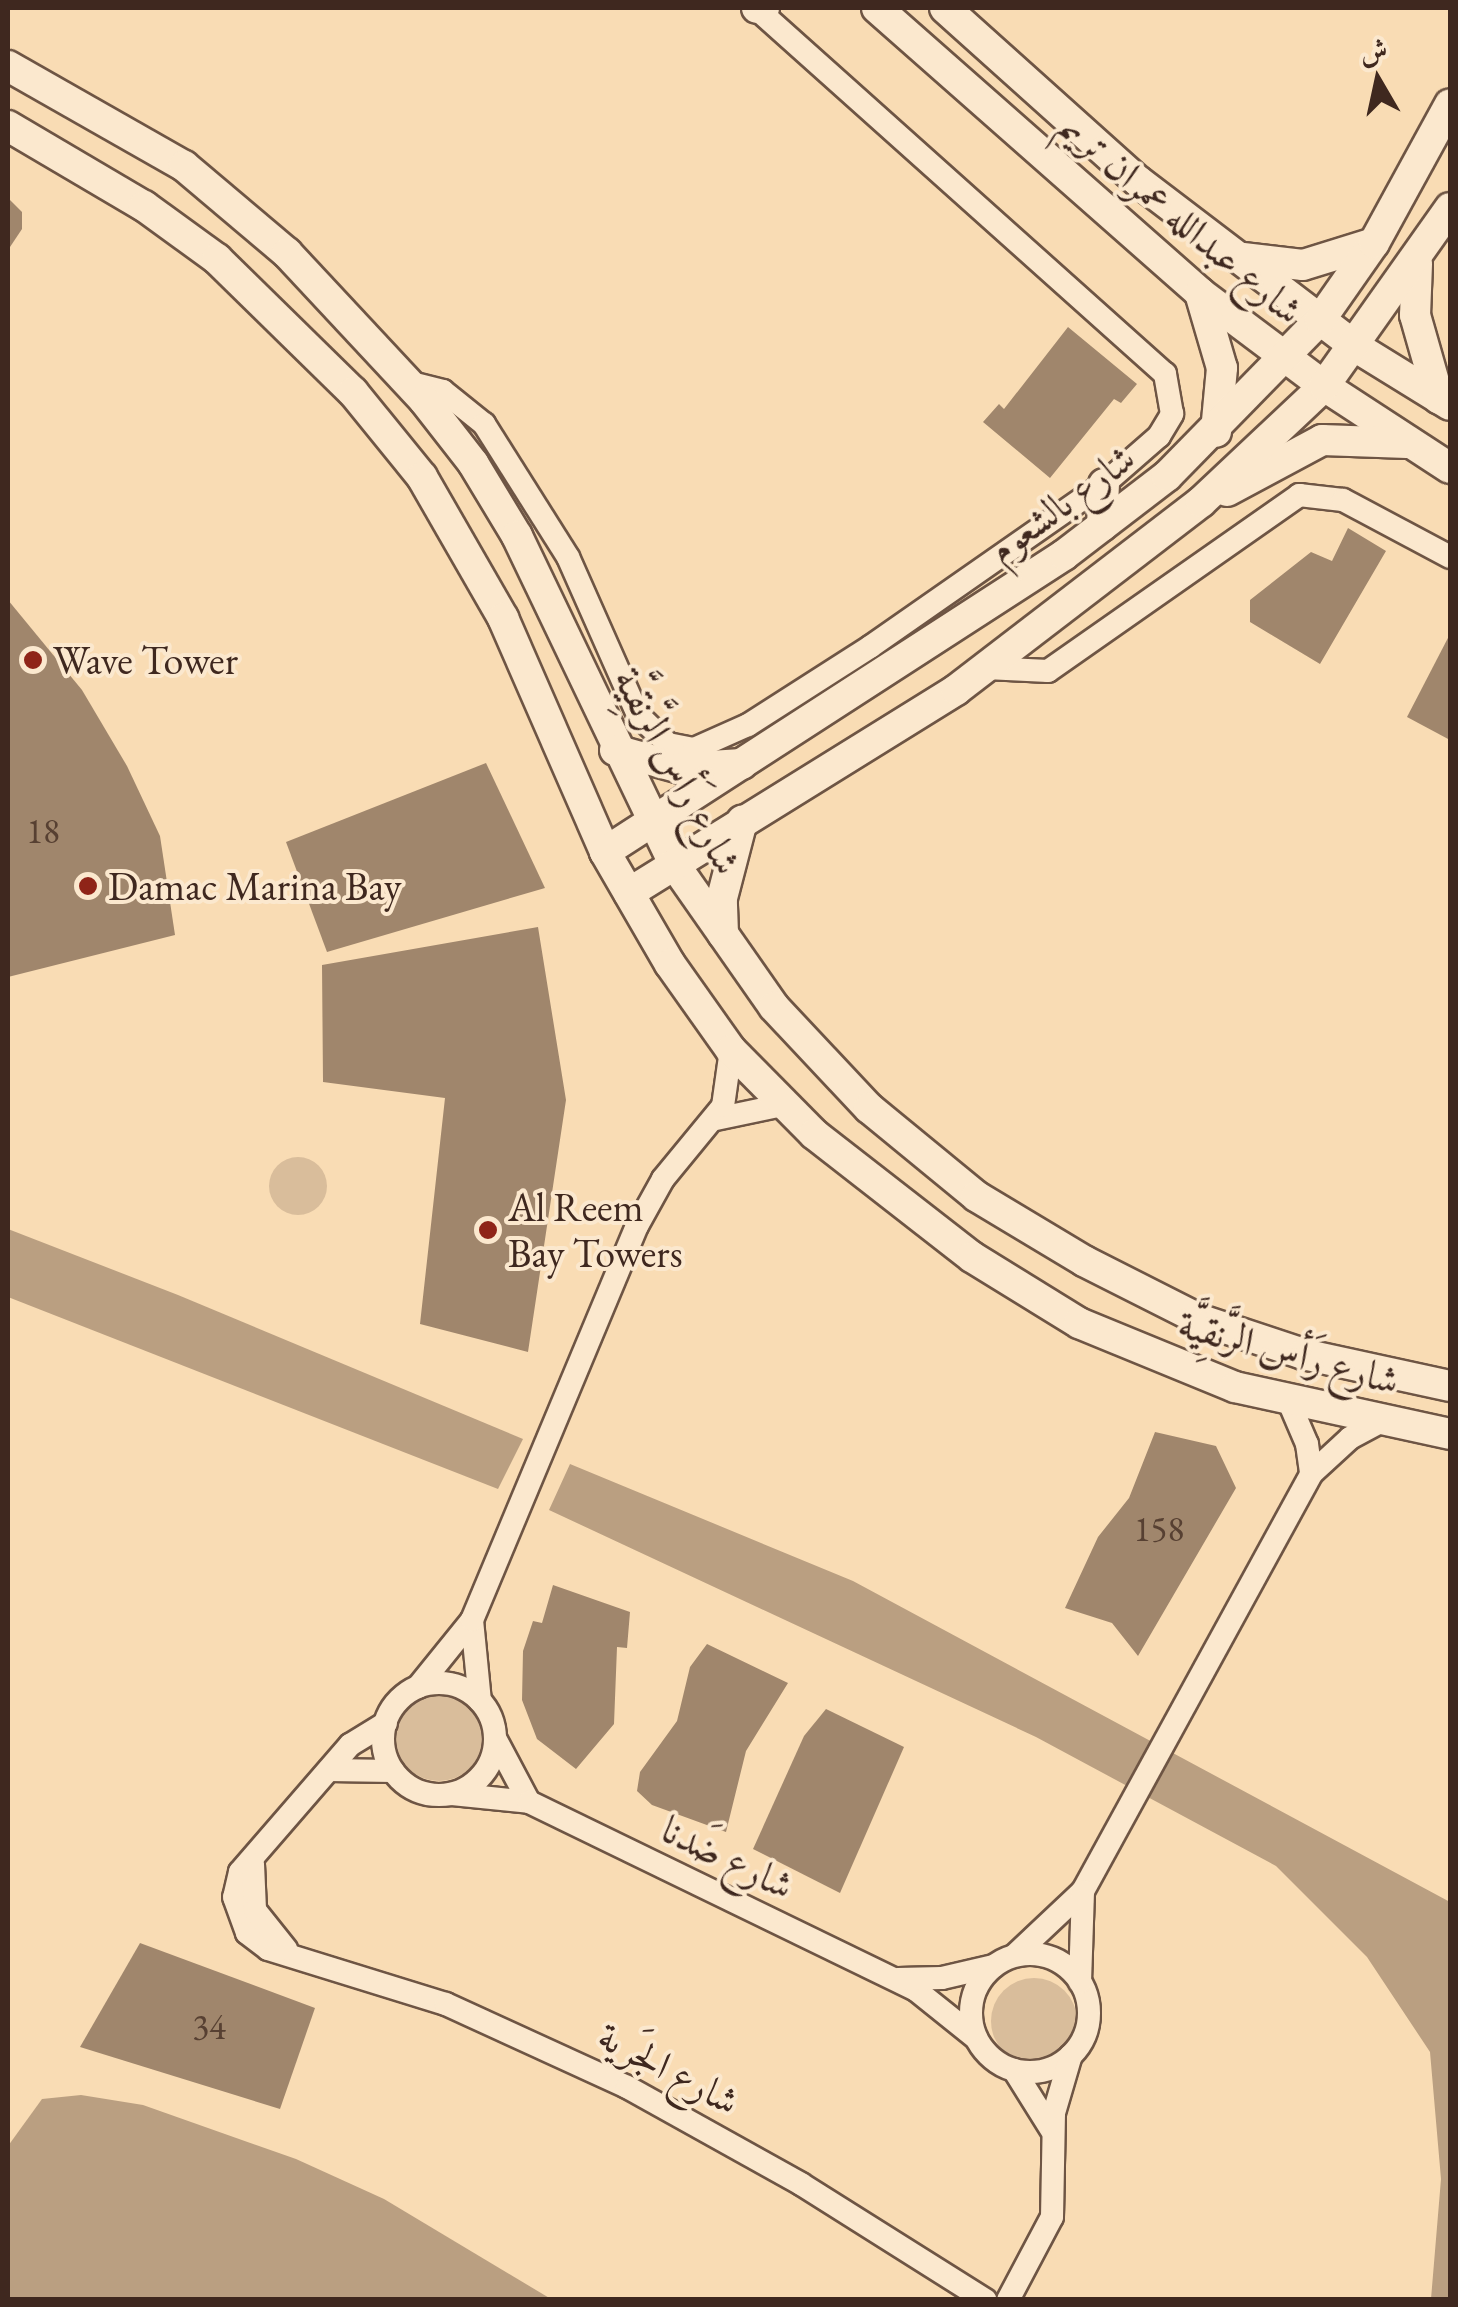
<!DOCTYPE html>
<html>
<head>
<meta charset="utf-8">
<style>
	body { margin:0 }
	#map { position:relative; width:1458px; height:2307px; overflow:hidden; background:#f9dcb4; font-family:"EB Garamond",Amiri,serif }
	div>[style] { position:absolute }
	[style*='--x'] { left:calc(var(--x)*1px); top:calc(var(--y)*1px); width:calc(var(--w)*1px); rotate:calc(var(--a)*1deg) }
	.green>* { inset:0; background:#d9bd9b }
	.round { border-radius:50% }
	.water>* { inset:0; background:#ba9f81 }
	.building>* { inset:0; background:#a0866c }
	.roads { filter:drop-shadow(2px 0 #6e5544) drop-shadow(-2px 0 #6e5544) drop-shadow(0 2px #6e5544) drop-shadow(0 -2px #6e5544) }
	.street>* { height:22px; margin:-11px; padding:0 11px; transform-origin:11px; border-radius:11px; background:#fbe8ce }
	.street>.ring { margin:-11px; padding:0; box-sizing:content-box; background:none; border:22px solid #fbe8ce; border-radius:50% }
	.secondary>* { height:30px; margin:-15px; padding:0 15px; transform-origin:15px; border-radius:15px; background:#fbe8ce }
	.dots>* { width:28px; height:28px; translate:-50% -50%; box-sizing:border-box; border:5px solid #fbe8ce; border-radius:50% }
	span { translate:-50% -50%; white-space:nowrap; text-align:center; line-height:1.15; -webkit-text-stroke:8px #fbe8ce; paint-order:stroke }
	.number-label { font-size:35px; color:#574032 }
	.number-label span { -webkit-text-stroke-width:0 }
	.street-label { font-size:40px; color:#3f281f }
	.poi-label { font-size:40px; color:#3f281f }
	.left { translate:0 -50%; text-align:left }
	.frame { position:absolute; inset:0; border:10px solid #3f281f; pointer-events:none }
	.north { position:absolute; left:1328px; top:30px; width:100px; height:100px; -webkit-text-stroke:8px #fbe8ce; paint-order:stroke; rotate:351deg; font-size:28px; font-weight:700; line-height:40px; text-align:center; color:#3f281f }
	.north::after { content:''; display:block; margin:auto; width:35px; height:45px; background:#3f281f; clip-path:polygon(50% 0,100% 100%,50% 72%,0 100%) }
</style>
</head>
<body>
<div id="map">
	<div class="green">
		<i class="round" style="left:269px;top:1157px;width:58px;height:58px"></i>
		<i class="round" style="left:396px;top:1695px;width:86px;height:86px"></i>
		<i class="round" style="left:991px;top:1978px;width:86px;height:86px"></i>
	</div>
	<div class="water">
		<i style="clip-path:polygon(8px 1229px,178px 1295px,523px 1439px,498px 1489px,8px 1297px)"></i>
		<i style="clip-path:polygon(570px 1464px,853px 1581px,1450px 1902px,1450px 2299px,1431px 2299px,1441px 2179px,1430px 2052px,1367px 1957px,1276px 1866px,1036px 1737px,549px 1510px)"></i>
		<i style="clip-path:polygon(81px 2095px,143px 2105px,296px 2159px,384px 2199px,551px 2299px,8px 2299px,8px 2146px,42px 2099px)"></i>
	</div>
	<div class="building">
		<i style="clip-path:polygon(8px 198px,22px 212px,22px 229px,8px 250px)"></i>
		<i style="clip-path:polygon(1068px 327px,1137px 384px,1121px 403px,1114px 399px,1050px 478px,983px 422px,999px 404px,1004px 409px)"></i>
		<i style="clip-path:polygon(1348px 528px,1386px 551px,1320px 664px,1250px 622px,1250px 600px,1311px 552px,1332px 561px)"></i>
		<i style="clip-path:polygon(8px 600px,82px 690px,127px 766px,160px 836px,175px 935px,8px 977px)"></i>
		<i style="clip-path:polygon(1450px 634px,1450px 740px,1407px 717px)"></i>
		<i style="clip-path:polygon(486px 763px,545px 888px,327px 952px,286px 842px)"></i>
		<i style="clip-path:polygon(538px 927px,566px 1100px,528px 1352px,420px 1324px,445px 1098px,323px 1082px,322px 965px)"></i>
		<i style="clip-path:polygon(1155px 1432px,1216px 1446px,1236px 1488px,1138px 1656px,1112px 1623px,1065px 1608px,1098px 1537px,1129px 1498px)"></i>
		<i style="clip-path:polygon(553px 1585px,630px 1612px,627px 1648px,617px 1647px,614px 1724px,576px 1769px,537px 1739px,522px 1700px,523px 1651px,533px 1621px,542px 1623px)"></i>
		<i style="clip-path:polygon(707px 1644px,788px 1683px,746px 1751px,726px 1832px,652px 1805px,637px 1791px,640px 1772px,677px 1721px,690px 1667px)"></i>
		<i style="clip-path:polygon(826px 1709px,904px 1747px,840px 1893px,753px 1849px,804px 1736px)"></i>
		<i style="clip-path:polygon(140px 1943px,315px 2008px,280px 2109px,80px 2047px)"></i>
	</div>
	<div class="roads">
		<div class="street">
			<i style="--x:407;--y:382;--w:37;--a:14"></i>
			<i style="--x:443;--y:391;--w:53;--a:38.8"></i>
			<i style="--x:484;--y:424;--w:157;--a:57.7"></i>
			<i style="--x:568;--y:557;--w:173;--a:66.1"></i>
			<i style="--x:638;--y:715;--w:42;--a:44"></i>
			<i style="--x:668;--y:744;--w:26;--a:11"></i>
			<i style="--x:694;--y:749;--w:59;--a:-24"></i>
			<i style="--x:748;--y:725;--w:145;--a:-32.6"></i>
			<i style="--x:870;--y:647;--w:285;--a:-34.9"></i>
			<i style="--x:1104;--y:484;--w:73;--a:-41.1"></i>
			<i style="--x:1159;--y:436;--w:26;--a:-59"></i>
			<i style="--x:1172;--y:414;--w:41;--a:-99.9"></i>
			<i style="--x:1165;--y:374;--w:549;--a:-138.18"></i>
			<i style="--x:986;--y:668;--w:62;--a:2.8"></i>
			<i style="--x:1048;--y:671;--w:307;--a:-35"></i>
			<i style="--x:1299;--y:495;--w:44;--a:6.5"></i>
			<i style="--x:1343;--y:500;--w:121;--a:28"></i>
			<i style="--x:716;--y:1119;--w:68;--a:-11.8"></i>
			<i style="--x:1289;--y:1402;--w:46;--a:66.8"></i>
			<i style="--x:1307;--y:1444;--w:30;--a:82"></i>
			<i style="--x:472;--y:1620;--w:81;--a:84.4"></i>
			<i class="ring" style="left:383px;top:1683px;width:90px;height:90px"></i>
			<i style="--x:418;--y:1687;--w:86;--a:-51.1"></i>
			<i style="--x:472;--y:1620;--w:427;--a:-67.3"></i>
			<i style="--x:637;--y:1226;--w:54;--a:-61"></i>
			<i style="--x:663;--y:1179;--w:94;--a:-50.6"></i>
			<i style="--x:723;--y:1106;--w:57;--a:-81.9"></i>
			<i style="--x:386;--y:1723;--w:42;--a:148.6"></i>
			<i style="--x:350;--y:1745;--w:168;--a:130.9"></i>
			<i style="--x:240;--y:1872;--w:26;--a:103"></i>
			<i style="--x:234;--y:1897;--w:38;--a:70"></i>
			<i style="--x:247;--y:1933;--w:26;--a:37"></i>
			<i style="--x:268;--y:1949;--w:186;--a:17.2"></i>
			<i style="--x:446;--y:2004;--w:199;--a:24.6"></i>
			<i style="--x:627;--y:2087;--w:199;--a:29.1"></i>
			<i style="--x:801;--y:2184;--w:218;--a:32.2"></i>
			<i style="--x:496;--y:1740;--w:70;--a:62"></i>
			<i style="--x:329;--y:1770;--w:64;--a:0.9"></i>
			<i style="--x:452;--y:1794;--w:77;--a:5.9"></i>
			<i style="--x:529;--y:1802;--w:430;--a:25.9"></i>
			<i style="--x:916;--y:1990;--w:77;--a:38.7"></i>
			<i style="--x:253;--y:1864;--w:46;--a:87.5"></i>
			<i style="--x:255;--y:1910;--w:50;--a:51.5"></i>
			<i class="ring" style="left:971px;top:1954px;width:96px;height:96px"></i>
			<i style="--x:1015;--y:1955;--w:93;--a:-43.3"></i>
			<i style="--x:1083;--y:1891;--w:475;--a:-61.3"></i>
			<i style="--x:1311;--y:1474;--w:53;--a:-42.7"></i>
			<i style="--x:1350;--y:1438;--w:36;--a:-28"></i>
			<i style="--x:898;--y:1979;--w:44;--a:-1.3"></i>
			<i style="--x:942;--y:1978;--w:53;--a:-13"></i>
			<i style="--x:1080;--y:1982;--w:91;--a:-88.1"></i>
			<i style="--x:1014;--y:2070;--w:70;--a:57.9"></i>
			<i style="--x:1008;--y:2300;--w:94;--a:-62.1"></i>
			<i style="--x:1052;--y:2217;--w:104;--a:-88.9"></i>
			<i style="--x:1054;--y:2113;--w:60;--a:-73.7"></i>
		</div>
		<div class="secondary">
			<i style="--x:757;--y:8;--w:7;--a:0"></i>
			<i style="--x:877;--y:8;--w:431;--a:41.4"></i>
			<i style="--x:1200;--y:293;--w:155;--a:36.9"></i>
			<i style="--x:1324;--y:386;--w:150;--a:33.1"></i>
			<i style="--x:945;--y:8;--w:259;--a:41.9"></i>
			<i style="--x:1138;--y:181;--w:274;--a:37.3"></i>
			<i style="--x:1356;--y:347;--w:110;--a:31.7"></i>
			<i style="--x:8;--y:66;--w:202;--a:29.6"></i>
			<i style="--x:184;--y:166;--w:135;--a:40.2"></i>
			<i style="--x:287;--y:253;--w:201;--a:47"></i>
			<i style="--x:424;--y:400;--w:80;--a:52.1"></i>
			<i style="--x:473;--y:463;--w:85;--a:58.9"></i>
			<i style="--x:517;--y:536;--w:364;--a:64.4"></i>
			<i style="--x:674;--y:864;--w:174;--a:55"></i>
			<i style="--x:774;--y:1007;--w:139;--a:46.8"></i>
			<i style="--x:869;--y:1108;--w:139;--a:39.4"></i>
			<i style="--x:976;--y:1196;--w:126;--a:31"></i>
			<i style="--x:1084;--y:1261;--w:131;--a:26.8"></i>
			<i style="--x:1201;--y:1320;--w:108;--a:18.4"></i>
			<i style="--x:1303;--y:1354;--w:150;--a:12.3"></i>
			<i style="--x:8;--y:126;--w:158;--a:30.5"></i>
			<i style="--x:144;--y:206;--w:90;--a:36"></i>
			<i style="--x:217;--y:259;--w:190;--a:44.4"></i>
			<i style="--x:353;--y:392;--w:109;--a:50.9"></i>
			<i style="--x:422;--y:477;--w:163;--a:60.1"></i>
			<i style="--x:503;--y:618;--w:255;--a:66.4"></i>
			<i style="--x:605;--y:852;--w:129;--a:59.9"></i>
			<i style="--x:670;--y:964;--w:105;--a:54.7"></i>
			<i style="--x:731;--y:1050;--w:118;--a:45.3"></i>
			<i style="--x:814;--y:1134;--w:200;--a:37.9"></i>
			<i style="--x:972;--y:1257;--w:126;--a:31.7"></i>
			<i style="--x:1079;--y:1323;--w:169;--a:22.3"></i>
			<i style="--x:1235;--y:1387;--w:220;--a:12.3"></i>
			<i style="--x:1243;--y:258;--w:60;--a:6.7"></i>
			<i style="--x:1303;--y:265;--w:74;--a:-17.2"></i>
			<i style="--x:1417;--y:264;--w:51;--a:92.2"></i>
			<i style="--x:1415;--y:315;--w:87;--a:74.1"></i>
			<i style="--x:1200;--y:293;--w:78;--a:73.7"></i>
			<i style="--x:1222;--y:368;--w:64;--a:95.4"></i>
			<i style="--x:1227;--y:491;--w:108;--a:-28.2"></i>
			<i style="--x:1322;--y:440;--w:85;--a:2"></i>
			<i style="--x:1102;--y:526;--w:42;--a:-87.3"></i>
			<i style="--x:615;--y:750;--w:67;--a:15.5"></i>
			<i style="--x:680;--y:768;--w:62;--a:-3.7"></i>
			<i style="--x:605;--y:852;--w:547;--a:-32.91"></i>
			<i style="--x:1064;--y:555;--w:130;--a:-37.5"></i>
			<i style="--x:1167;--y:476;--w:219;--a:-45.6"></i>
			<i style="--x:1320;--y:320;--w:94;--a:-55"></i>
			<i style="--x:1374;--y:243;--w:158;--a:-61.3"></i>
			<i style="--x:629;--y:893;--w:385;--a:-31.8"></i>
			<i style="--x:956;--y:690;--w:309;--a:-37.5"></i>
			<i style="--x:1201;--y:502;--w:169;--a:-43.3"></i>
			<i style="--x:1324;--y:386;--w:218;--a:-54.7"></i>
			<i style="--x:723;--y:934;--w:36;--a:-92"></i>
			<i style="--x:722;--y:898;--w:80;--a:-75.4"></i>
		</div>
	</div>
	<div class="dots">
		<i style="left:33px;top:660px;background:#8f2418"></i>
		<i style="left:88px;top:886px;background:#8f2418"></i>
		<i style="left:488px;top:1230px;background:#8f2418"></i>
	</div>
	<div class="number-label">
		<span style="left:43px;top:831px">18</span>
		<span style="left:1159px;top:1529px">158</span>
		<span style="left:209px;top:2027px">34</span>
	</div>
	<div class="street-label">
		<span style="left:1181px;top:218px;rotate:40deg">شارع عبدالله عمران تريم</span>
		<span style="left:1061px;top:503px;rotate:-36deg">شارع بالشعوم</span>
		<span style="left:678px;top:771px;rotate:62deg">شارع رَأس الرَّنقِيَّة</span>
		<span style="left:1289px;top:1352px;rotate:15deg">شارع رَأس الرَّنقِيَّة</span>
		<span style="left:728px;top:1857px;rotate:26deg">شارع ضَدنا</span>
		<span style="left:669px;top:2068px;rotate:28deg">شارع الجَرية</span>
	</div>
	<div class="poi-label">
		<span class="left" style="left:53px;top:660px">Wave Tower</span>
		<span class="left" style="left:108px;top:886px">Damac Marina Bay</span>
		<span class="left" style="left:508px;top:1230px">Al Reem<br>Bay Towers</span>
	</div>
	<div class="frame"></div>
	<div class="north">ش</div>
</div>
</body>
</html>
